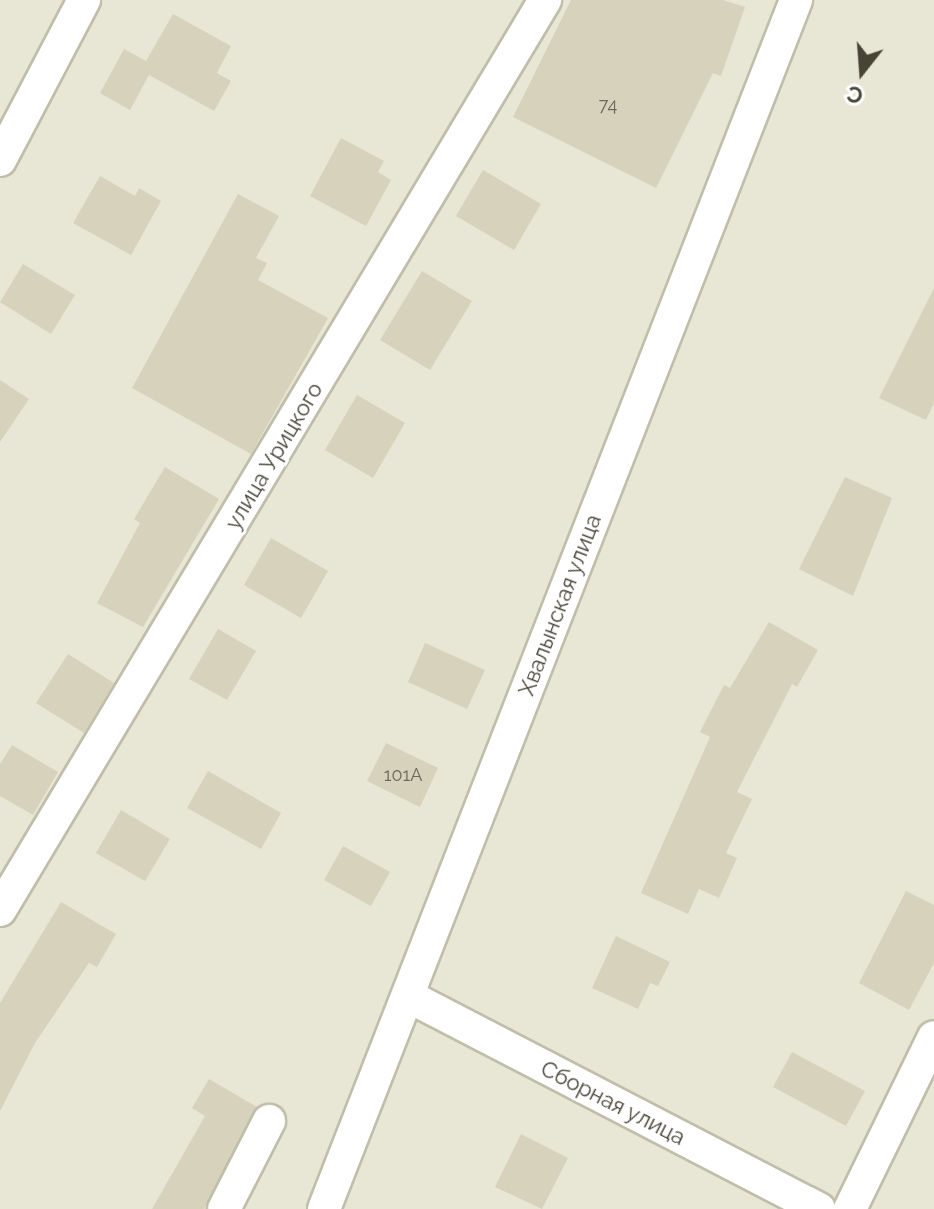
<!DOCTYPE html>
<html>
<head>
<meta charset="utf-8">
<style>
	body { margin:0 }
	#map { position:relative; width:934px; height:1209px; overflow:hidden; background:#f4f3e7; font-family:Raleway,sans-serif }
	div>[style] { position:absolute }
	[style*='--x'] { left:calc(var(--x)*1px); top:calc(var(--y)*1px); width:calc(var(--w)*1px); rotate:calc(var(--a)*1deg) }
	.residential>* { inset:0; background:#e8e6d5 }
	.building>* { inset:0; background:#d6d2bc }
	.roads { filter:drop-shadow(2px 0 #c0bda9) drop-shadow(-2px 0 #c0bda9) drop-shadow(0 2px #c0bda9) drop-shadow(0 -2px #c0bda9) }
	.minor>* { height:32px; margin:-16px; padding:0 16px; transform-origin:16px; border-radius:16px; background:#fff }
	span { translate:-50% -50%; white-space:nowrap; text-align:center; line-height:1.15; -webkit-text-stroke:6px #fff; paint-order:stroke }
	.number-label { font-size:18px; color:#6b6858 }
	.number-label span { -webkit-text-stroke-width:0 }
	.street-label { font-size:22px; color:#474436 }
	.north { position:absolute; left:822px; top:32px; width:80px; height:80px; -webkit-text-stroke:6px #fff; paint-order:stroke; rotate:197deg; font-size:22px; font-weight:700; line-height:32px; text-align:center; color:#474436 }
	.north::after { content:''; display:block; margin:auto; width:28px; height:36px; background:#474436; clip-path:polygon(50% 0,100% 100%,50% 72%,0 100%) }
</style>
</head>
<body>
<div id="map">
	<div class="residential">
		<i style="clip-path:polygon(0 0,934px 0,934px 1209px,0 1209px)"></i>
	</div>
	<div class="building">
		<i style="clip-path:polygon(571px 0,723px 0,745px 7px,721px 76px,713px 73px,656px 188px,513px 117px)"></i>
		<i style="clip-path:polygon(173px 14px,231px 46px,217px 73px,231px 81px,214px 111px,149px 75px,130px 110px,100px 93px,124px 49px,146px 61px)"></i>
		<i style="clip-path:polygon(341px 138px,384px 161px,378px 172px,391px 180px,366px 226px,310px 196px)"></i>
		<i style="clip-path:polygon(483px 170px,541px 204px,514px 250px,456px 216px)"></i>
		<i style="clip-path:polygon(100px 176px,135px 196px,139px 188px,161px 201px,131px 255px,73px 223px)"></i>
		<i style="clip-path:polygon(238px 194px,279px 216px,256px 258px,267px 263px,258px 280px,328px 318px,251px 454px,132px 388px)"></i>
		<i style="clip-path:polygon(23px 264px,75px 295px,51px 334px,0 302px)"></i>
		<i style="clip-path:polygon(422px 271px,472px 301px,430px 370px,380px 340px)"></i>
		<i style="clip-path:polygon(934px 288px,934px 403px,926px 420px,879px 398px)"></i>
		<i style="clip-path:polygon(0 380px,29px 399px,0 442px)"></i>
		<i style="clip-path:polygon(357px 395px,405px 423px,373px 478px,325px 450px)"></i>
		<i style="clip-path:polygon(165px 467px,219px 499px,143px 627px,97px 603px,140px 523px,134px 519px)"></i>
		<i style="clip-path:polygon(845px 477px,892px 498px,853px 596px,799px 569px)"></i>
		<i style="clip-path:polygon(271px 538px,328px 571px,301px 618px,244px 585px)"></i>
		<i style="clip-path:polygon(769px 622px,818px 650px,797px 687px,792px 684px,737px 792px,752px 799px,726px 853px,737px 858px,719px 898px,699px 889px,688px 914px,641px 893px,710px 737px,700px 732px,724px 685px,730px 688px)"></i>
		<i style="clip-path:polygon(218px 629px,256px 651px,227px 700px,189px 679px)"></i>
		<i style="clip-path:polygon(425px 643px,485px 670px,467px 709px,408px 682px)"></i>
		<i style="clip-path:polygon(68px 654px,114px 683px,84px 733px,36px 703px)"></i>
		<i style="clip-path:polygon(386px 743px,438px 768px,420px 807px,367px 781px)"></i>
		<i style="clip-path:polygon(12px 745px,58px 772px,33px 815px,0 796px,0 764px)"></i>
		<i style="clip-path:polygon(208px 771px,281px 813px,261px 849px,187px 808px)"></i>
		<i style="clip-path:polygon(121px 810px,170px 839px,145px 881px,96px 853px)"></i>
		<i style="clip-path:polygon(343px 846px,390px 872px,371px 906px,324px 880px)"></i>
		<i style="clip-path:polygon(906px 891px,934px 905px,934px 963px,909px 1010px,859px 983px)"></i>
		<i style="clip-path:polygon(61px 902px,116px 934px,97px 967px,89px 963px,35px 1043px,0 1111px,0 1003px)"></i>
		<i style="clip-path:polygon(616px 936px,670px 962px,658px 986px,650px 983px,638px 1009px,592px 988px)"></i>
		<i style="clip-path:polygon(792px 1052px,865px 1091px,846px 1126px,773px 1087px)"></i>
		<i style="clip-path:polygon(209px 1079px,257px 1107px,204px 1209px,152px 1209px,205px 1116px,192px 1108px)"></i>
		<i style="clip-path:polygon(521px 1134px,568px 1158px,542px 1209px,495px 1187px)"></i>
	</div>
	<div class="roads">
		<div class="minor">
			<i style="--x:0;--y:160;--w:181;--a:-62.3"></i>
			<i style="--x:0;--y:910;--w:1061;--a:-59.08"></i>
			<i style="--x:408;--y:996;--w:463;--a:27.4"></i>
			<i style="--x:224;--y:1209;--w:99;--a:-62.9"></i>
			<i style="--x:324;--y:1209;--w:1298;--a:-68.67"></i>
			<i style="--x:850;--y:1209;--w:191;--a:-64"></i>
		</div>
	</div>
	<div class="number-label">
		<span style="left:608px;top:105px">74</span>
		<span style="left:403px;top:775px">101А</span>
	</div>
	<div class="street-label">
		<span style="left:274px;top:456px;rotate:-59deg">улица Урицкого</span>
		<span style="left:560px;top:605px;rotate:-69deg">Хвалынская улица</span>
		<span style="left:613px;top:1103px;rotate:27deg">Сборная улица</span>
	</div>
	<div class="north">С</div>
</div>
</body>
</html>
